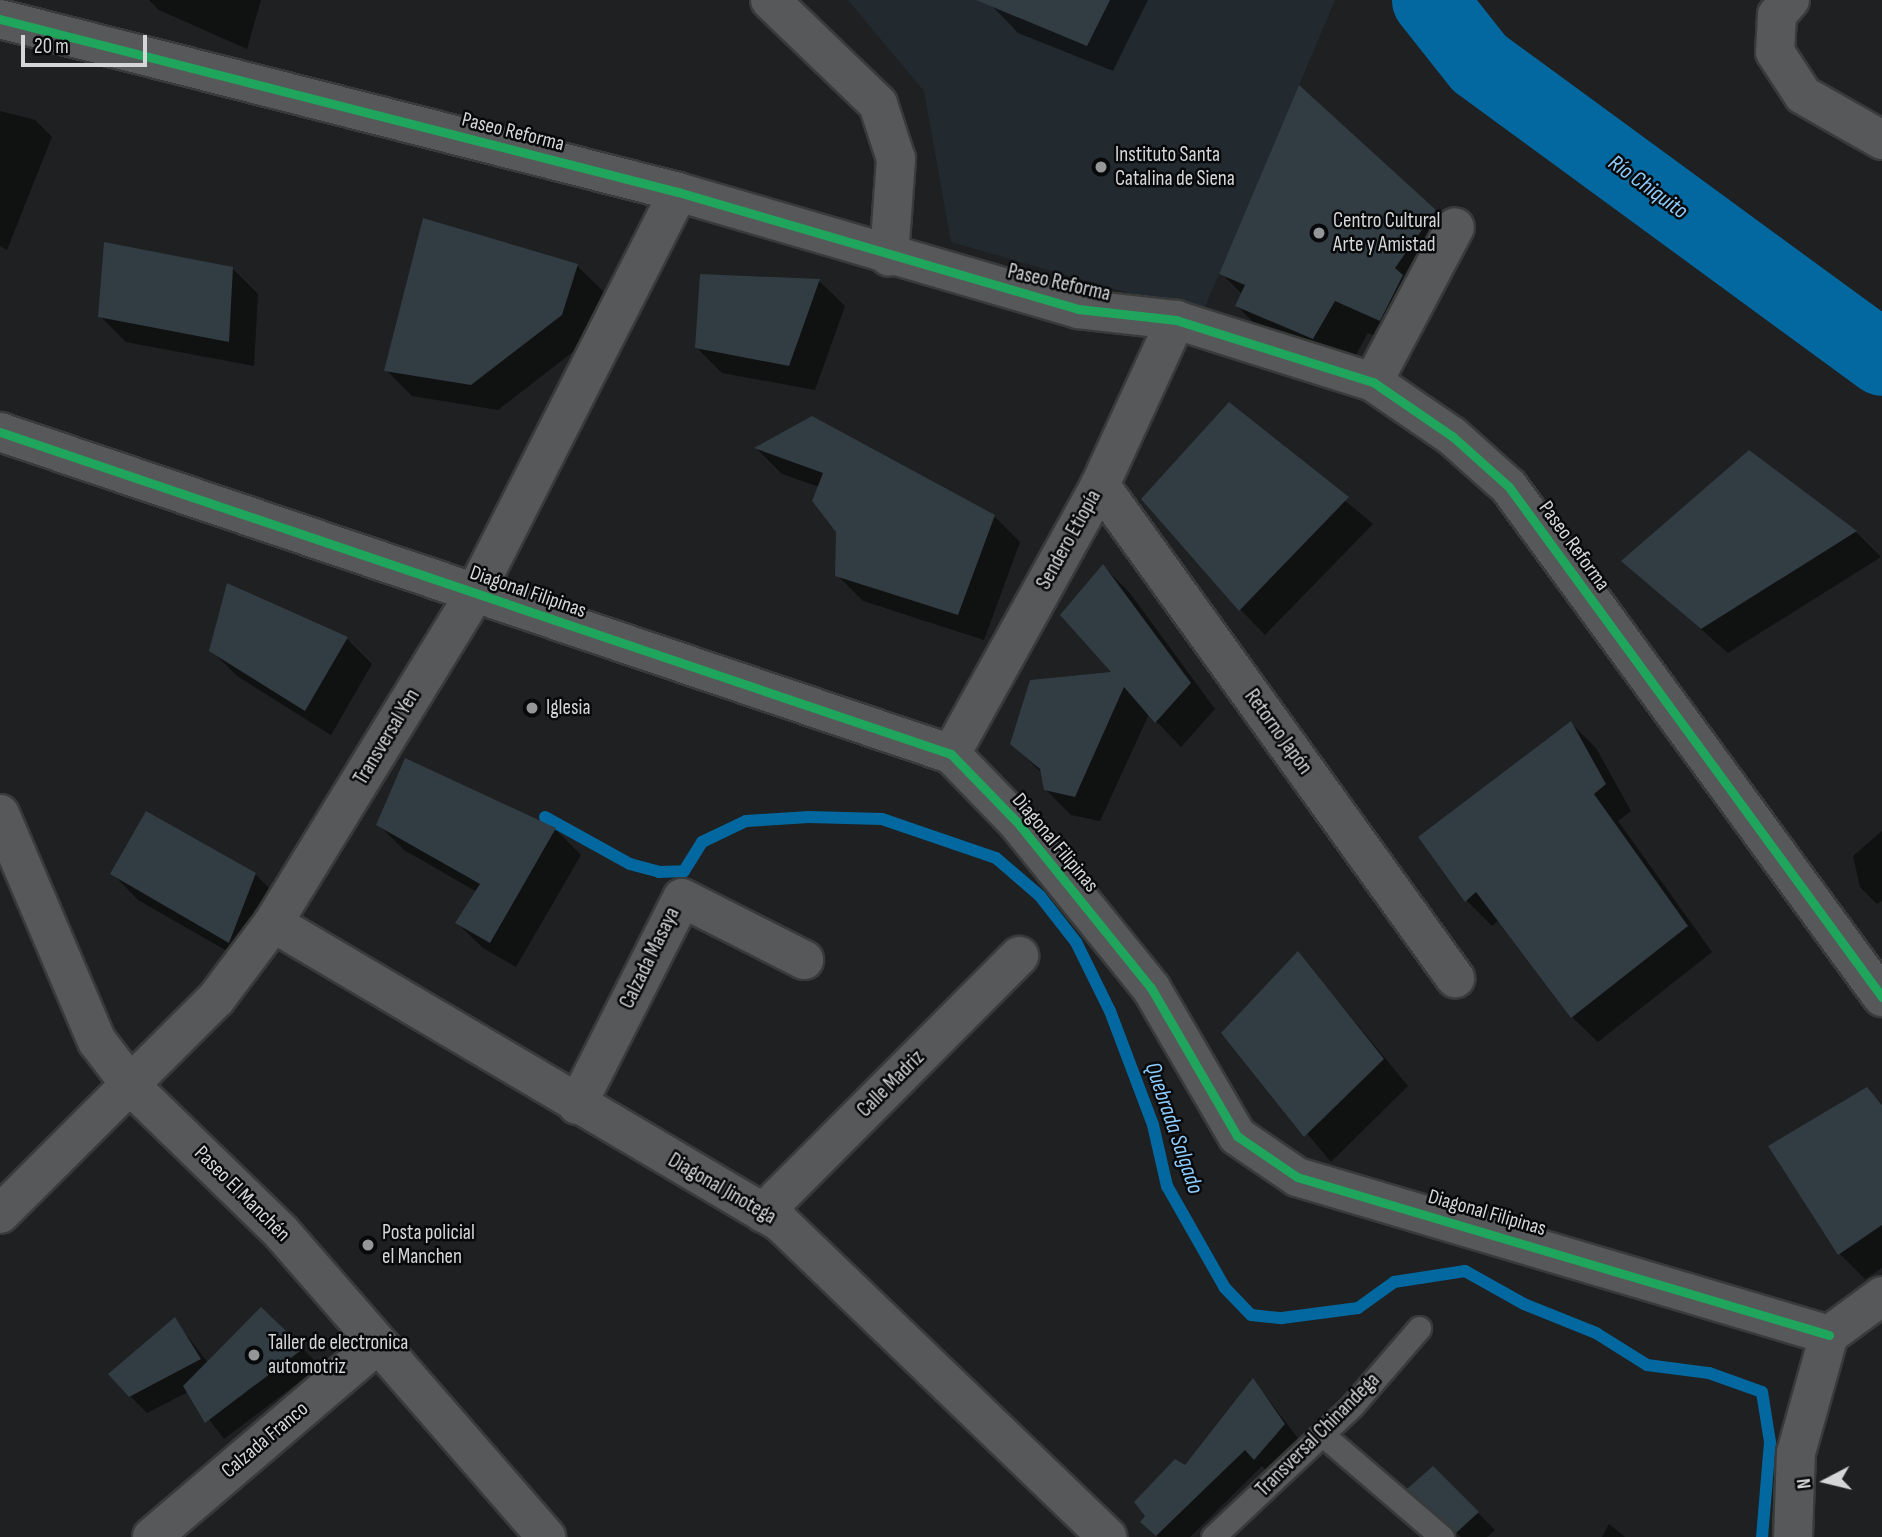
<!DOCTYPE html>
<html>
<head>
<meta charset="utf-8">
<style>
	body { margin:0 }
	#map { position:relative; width:1882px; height:1537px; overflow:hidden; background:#1e2021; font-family:"Sofia Sans Condensed",sans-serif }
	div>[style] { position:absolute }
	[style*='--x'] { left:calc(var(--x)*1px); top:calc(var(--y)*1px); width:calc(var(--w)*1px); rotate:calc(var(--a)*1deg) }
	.built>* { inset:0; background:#232a2f }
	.shadow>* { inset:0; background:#0007 }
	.stream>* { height:12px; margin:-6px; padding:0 6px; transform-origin:6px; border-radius:6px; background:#03689f }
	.river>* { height:75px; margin:-37.5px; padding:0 37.5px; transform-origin:37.5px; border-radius:37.5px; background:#03689f }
	.building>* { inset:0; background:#323c43 }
	.roads { filter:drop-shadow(2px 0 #393b3b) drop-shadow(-2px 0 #393b3b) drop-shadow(0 2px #393b3b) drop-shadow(0 -2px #393b3b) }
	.service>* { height:23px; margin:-11.5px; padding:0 11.5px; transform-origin:11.5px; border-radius:11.5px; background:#565859 }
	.minor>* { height:38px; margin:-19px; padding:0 19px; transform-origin:19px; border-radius:19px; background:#565859 }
	.tertiary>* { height:38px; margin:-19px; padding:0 19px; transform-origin:19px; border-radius:19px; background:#565859 }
	.cycleway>* { height:9px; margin:-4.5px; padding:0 4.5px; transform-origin:4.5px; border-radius:4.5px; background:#20a55d }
	.dots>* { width:19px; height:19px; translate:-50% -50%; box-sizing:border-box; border:4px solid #08090b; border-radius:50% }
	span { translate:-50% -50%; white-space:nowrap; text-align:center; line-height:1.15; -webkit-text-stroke:5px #08090b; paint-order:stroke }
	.street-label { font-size:21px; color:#d4d6d7 }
	.poi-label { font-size:21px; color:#d4d6d7 }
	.left { translate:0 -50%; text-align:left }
	.water-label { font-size:23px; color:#8eccfd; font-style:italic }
	.north { position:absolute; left:1791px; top:1446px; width:70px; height:70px; -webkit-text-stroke:5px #08090b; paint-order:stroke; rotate:263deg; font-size:19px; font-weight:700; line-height:28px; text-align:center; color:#d4d6d7 }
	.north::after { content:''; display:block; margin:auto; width:24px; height:32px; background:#d4d6d7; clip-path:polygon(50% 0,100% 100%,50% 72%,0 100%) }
	.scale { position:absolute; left:21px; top:35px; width:126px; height:32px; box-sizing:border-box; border:4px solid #d4d6d7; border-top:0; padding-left:9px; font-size:21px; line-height:24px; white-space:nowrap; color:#d4d6d7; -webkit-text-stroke:5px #08090b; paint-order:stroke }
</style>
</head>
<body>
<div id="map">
	<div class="built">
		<i style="clip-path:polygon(848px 0,1335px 0,1202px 314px,951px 242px,924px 91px)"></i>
	</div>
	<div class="shadow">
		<i style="clip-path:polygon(149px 0,261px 0,247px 49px,159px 10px)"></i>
		<i style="clip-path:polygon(995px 0,1148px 0,1113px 71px,1018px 33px,993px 7px)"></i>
		<i style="clip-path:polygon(1300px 88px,1468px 244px,1428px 302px,1435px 309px,1413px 353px,1368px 333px,1347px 371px,1270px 339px,1237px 306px,1242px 294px,1221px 273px)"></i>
		<i style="clip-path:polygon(0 111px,35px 120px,52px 137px,7px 250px,0 246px)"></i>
		<i style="clip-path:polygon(577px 266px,603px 291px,587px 341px,498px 410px,412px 396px,386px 370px)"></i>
		<i style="clip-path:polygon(232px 268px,258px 294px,254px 366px,126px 342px,100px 316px)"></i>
		<i style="clip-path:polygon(702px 276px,819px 281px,845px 306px,815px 390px,722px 373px,696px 347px)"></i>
		<i style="clip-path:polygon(1229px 404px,1373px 524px,1265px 635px,1240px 609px)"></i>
		<i style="clip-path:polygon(757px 449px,994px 516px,1020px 542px,984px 640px,863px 601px,837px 575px,838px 531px,819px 487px,782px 474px)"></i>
		<i style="clip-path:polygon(1749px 452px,1856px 532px,1881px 557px,1728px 653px,1624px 561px)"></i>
		<i style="clip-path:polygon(1103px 566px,1129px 592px,1215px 709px,1181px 747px,1149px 714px,1100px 821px,1071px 815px,1045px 789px,1043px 774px,1012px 744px,1114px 673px)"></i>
		<i style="clip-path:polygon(228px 585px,347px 639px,372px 664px,331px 735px,237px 676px,211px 650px)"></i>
		<i style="clip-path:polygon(1571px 723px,1596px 748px,1631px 811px,1618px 821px,1712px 952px,1598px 1042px,1572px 1017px,1499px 920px,1492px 926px,1466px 900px)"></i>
		<i style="clip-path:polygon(378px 824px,555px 829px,581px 855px,516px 967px,483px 948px,457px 923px,477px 892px,404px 850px)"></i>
		<i style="clip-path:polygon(1882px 831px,1882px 901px,1877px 904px,1860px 887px,1853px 856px)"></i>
		<i style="clip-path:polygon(113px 874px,255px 874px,281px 900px,255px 967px,138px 900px)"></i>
		<i style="clip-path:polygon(1298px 953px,1408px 1086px,1331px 1162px,1223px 1033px)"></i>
		<i style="clip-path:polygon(1867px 1089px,1882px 1104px,1882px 1268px,1865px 1279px,1840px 1254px)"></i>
		<i style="clip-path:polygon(175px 1320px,208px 1363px,303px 1349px,320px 1366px,224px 1439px,188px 1392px,147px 1413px,130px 1396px)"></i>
		<i style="clip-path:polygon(1254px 1381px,1301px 1442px,1272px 1476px,1262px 1466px,1190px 1537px,1158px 1537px,1143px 1522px)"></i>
		<i style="clip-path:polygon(1433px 1468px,1495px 1530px,1487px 1537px,1461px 1537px,1427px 1506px)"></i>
		<i style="clip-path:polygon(1609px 1524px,1625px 1537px,1602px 1537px)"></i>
	</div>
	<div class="stream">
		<i style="--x:545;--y:817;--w:97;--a:28.9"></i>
		<i style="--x:630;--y:864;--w:30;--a:15"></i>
		<i style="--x:659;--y:872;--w:25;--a:-2"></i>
		<i style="--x:684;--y:871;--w:34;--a:-58"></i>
		<i style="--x:702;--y:842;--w:49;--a:-25.5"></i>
		<i style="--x:746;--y:821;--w:63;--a:-3.6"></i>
		<i style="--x:809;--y:817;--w:73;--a:1.6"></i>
		<i style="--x:882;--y:819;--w:120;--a:18.9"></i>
		<i style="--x:996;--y:858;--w:58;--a:40.8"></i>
		<i style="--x:1040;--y:896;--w:58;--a:52"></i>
		<i style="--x:1076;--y:942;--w:77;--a:63.8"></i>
		<i style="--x:1110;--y:1011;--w:122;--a:69.3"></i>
		<i style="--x:1153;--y:1125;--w:63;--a:77.1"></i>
		<i style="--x:1167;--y:1186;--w:117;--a:60.4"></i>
		<i style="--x:1225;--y:1288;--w:37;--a:46"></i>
		<i style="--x:1251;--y:1315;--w:31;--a:6"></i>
		<i style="--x:1282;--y:1318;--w:77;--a:-7.5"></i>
		<i style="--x:1358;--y:1308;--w:44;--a:-35.8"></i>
		<i style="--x:1394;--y:1282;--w:72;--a:-8.8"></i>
		<i style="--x:1465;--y:1271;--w:68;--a:29.2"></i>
		<i style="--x:1524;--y:1304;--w:78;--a:21.9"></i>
		<i style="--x:1596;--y:1333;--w:60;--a:32.1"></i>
		<i style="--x:1647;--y:1365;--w:63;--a:7.4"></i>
		<i style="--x:1709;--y:1373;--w:56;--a:19.7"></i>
		<i style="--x:1762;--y:1392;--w:51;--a:80.9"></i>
		<i style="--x:1770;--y:1442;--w:95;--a:94.8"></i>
	</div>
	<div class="river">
		<i style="--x:1429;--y:0;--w:80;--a:51.6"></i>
		<i style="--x:1479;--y:63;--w:499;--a:36.2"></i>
	</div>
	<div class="building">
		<i style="clip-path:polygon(976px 0,1110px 0,1087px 46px)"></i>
		<i style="clip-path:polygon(1299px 85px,1436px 210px,1395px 268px,1403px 275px,1380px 321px,1335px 301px,1313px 339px,1235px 306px,1245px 285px,1219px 274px)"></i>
		<i style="clip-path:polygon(423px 218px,578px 264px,562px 315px,471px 385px,384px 371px)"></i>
		<i style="clip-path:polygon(104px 242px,233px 267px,229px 342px,98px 317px)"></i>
		<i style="clip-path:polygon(700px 274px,820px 279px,789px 366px,695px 348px)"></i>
		<i style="clip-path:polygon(1229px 402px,1349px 497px,1239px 611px,1141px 499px)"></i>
		<i style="clip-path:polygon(812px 416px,995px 515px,958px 615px,835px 576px,836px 532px,812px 501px,823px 473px,754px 448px)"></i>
		<i style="clip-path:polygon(1749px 450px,1857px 531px,1701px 629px,1621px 561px)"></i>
		<i style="clip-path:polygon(1103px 564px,1191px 683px,1155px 723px,1124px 687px,1075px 797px,1044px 790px,1040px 769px,1010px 744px,1030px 680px,1111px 672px,1060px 615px)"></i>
		<i style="clip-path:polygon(227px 583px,348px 637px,305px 711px,209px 651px)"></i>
		<i style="clip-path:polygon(1571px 721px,1606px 784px,1594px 794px,1688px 926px,1571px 1018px,1476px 892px,1465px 902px,1418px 837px)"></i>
		<i style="clip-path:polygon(405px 758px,556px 828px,490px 943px,455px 923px,480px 884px,376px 825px)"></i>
		<i style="clip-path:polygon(146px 811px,256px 873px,229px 943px,110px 874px)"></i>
		<i style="clip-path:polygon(1298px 951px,1384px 1059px,1304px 1137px,1221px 1033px)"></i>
		<i style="clip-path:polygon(1867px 1087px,1882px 1105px,1882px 1225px,1838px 1255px,1768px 1146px)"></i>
		<i style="clip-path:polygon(261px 1307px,304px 1348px,205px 1423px,183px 1386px)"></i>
		<i style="clip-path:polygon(175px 1317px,201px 1359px,129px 1397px,108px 1374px)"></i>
		<i style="clip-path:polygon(1253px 1378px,1285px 1424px,1254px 1460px,1245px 1450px,1156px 1536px,1140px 1522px,1145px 1516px,1134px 1502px,1175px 1459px,1185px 1465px)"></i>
		<i style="clip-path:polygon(1433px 1466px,1479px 1512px,1456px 1533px,1407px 1489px)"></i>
	</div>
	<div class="roads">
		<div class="service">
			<i style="--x:1323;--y:1435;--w:157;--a:40.6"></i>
			<i style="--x:1213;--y:1537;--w:191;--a:-43.3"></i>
			<i style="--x:1352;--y:1406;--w:103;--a:-49.3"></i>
		</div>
		<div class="minor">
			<i style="--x:770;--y:0;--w:150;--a:43.9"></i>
			<i style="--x:878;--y:104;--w:58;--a:71.9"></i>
			<i style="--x:896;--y:159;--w:98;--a:94.1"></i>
			<i style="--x:1790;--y:0;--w:20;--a:131"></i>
			<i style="--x:1777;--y:15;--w:37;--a:93"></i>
			<i style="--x:1775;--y:52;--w:51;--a:56.9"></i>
			<i style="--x:1803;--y:95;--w:91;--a:29.7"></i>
			<i style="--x:0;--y:19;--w:700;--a:14.31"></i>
			<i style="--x:678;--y:192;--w:417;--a:16.3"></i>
			<i style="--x:1078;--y:309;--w:99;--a:6.4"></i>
			<i style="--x:1176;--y:320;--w:207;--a:17.5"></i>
			<i style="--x:1373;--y:382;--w:96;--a:34.4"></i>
			<i style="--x:1452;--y:436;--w:76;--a:41.8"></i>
			<i style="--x:1509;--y:487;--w:632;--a:53.82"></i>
			<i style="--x:1373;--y:382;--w:175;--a:-62.1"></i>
			<i style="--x:0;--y:432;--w:1004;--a:18.71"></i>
			<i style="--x:951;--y:754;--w:95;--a:45.9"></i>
			<i style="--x:1017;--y:822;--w:213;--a:51.1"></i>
			<i style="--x:1151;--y:988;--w:171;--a:59.8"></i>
			<i style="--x:1237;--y:1136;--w:73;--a:34.3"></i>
			<i style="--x:1297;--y:1177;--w:555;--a:16.54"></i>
			<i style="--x:1100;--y:485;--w:608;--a:54.24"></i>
			<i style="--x:951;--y:754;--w:308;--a:-61"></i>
			<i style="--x:1100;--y:485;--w:182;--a:-65.3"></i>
			<i style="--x:273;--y:923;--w:590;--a:30.56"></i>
			<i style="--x:781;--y:1223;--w:453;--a:43.9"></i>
			<i style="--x:577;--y:1105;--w:232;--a:-63.1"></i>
			<i style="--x:682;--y:898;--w:137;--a:26.9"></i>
			<i style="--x:763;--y:1213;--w:363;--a:-45.1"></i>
			<i style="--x:0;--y:1214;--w:305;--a:-44.9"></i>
			<i style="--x:216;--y:999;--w:95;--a:-53.1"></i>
			<i style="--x:273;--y:923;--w:387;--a:-58.5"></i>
			<i style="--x:475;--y:593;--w:449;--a:-63.1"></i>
			<i style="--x:1829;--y:1335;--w:66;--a:-36.3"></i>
			<i style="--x:152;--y:1537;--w:297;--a:-40.5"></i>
			<i style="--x:1793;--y:1537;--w:84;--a:-88"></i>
			<i style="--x:1796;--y:1453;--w:123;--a:-74.4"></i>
		</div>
		<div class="tertiary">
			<i style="--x:0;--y:814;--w:247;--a:66.9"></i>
			<i style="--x:97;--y:1041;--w:58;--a:52.7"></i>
			<i style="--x:132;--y:1087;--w:209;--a:44.2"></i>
			<i style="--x:282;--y:1233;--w:403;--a:49"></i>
		</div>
	</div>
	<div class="cycleway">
		<i style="--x:0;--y:19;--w:700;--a:14.31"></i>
		<i style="--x:678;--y:192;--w:417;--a:16.3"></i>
		<i style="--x:1078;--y:309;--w:99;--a:6.4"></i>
		<i style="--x:1176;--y:320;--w:207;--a:17.5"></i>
		<i style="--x:1373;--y:382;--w:96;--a:34.4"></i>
		<i style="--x:1452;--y:436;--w:76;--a:41.8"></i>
		<i style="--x:1509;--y:487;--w:632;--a:53.82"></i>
		<i style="--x:0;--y:432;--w:1004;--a:18.71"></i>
		<i style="--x:951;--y:754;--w:95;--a:45.9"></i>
		<i style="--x:1017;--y:822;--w:213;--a:51.1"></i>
		<i style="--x:1151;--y:988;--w:171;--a:59.8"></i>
		<i style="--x:1237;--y:1136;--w:73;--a:34.3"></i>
		<i style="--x:1297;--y:1177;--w:555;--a:16.54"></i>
	</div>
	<div class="dots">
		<i style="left:1101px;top:167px;background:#949697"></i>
		<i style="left:1319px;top:233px;background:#949697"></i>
		<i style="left:532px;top:708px;background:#949697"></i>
		<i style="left:368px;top:1245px;background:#949697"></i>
		<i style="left:254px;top:1355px;background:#949697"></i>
	</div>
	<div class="street-label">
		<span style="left:513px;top:132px;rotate:14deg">Paseo Reforma</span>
		<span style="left:1059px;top:283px;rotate:13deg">Paseo Reforma</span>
		<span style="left:1069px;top:540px;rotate:-61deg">Sendero Etiopía</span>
		<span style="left:1574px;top:546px;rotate:54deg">Paseo Reforma</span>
		<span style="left:528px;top:592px;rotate:19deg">Diagonal Filipinas</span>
		<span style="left:1278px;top:732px;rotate:54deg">Retorno Japón</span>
		<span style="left:387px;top:737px;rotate:-59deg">Transversal Yen</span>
		<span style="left:1055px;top:843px;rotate:50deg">Diagonal Filipinas</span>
		<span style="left:650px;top:958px;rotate:-64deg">Calzada Masaya</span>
		<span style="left:891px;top:1084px;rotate:-45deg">Calle Madriz</span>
		<span style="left:722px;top:1189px;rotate:30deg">Diagonal Jinotega</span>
		<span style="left:242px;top:1194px;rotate:45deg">Paseo El Manchén</span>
		<span style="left:1487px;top:1213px;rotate:16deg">Diagonal Filipinas</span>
		<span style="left:1318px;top:1435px;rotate:-45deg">Transversal Chinandega</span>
		<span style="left:265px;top:1440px;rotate:-40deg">Calzada Franco</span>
	</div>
	<div class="poi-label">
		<span class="left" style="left:1115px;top:167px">Instituto Santa<br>Catalina de Siena</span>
		<span class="left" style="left:1333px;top:233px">Centro Cultural<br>Arte y Amistad</span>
		<span class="left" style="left:546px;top:708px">Iglesia</span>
		<span class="left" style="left:382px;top:1245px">Posta policial<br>el Manchen</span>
		<span class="left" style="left:268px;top:1355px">Taller de electronica<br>automotriz</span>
	</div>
	<div class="water-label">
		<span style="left:1648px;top:187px;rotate:36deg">Río Chiquito</span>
		<span style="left:1174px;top:1128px;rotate:71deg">Quebrada Salgado</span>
	</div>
	<div class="north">N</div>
	<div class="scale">20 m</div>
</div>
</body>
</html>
